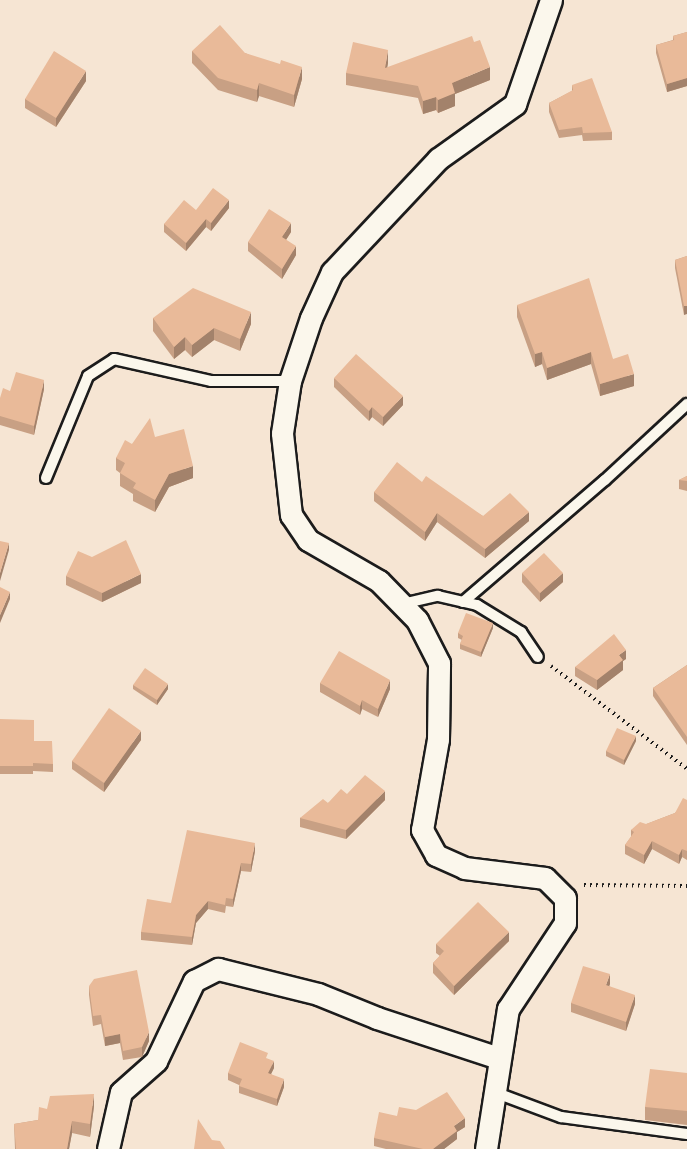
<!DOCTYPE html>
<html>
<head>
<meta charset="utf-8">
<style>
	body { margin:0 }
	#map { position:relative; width:687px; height:1149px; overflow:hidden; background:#f6e5d3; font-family:Mali,sans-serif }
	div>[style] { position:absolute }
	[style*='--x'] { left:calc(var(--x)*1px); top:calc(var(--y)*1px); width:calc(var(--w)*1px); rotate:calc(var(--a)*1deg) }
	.path>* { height:4px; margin-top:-2px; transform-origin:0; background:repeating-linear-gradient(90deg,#1c1c1c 0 1.5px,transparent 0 6px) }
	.roads { filter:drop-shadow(2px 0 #1c1c1c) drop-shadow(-2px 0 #1c1c1c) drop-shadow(0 2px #1c1c1c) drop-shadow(0 -2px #1c1c1c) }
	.lane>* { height:10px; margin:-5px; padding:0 5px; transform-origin:5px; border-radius:5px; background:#fbf7ec }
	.street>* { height:21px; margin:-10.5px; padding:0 10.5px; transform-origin:10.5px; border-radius:10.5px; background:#fbf7ec }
	.wall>* { inset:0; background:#c8a084 }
	.shaded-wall>* { inset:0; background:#a3826b }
	.building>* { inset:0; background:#e9ba99 }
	span { translate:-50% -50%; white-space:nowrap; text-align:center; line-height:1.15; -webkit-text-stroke:4.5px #fbf7ec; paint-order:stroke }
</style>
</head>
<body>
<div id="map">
	<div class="path">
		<i style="--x:551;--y:666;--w:171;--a:37.1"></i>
		<i style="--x:584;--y:885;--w:103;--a:0.6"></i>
	</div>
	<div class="roads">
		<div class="lane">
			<i style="--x:46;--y:478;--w:110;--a:-67.6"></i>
			<i style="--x:88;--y:376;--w:31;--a:-33"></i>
			<i style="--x:114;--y:359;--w:99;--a:12.8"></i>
			<i style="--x:211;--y:381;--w:79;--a:0"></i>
			<i style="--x:463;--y:602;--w:187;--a:-40.7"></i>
			<i style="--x:605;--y:480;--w:112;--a:-42.8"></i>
			<i style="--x:402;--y:604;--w:37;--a:-13"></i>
			<i style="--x:438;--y:596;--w:40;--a:13"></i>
			<i style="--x:477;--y:605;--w:52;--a:31.5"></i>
			<i style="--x:521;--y:632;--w:30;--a:56"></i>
			<i style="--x:494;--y:1092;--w:72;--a:20.5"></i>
			<i style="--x:561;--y:1117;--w:127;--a:7.7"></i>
		</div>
		<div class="street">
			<i style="--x:108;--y:1149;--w:58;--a:-77.2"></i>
			<i style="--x:121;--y:1092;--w:47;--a:-41.5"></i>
			<i style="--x:156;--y:1061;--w:89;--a:-64.6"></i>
			<i style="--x:194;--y:981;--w:27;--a:-27"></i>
			<i style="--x:218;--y:969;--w:103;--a:14"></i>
			<i style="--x:318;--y:994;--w:64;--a:22.1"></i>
			<i style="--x:377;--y:1018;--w:128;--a:18.2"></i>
			<i style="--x:486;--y:1149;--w:142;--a:-81.1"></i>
			<i style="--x:508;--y:1009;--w:103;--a:-56.5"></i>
			<i style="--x:565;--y:923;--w:25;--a:-90"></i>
			<i style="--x:565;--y:898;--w:28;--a:-135"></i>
			<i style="--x:545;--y:878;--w:81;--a:-172.9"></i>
			<i style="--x:465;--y:868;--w:32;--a:-156"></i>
			<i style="--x:436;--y:855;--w:29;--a:-119"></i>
			<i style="--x:422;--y:830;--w:92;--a:-80"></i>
			<i style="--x:438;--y:739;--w:76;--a:-89.2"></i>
			<i style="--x:439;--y:663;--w:48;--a:-117.1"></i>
			<i style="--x:417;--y:620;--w:54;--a:-134.3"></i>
			<i style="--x:379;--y:581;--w:82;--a:-150"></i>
			<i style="--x:308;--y:540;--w:30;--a:-124"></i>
			<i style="--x:291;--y:515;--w:82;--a:-96.3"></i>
			<i style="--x:282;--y:433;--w:53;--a:-81.3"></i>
			<i style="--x:290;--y:381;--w:66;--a:-71.6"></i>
			<i style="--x:311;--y:318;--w:51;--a:-65.5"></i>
			<i style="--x:332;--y:272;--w:155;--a:-46.8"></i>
			<i style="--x:438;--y:159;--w:95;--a:-35.5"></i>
			<i style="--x:515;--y:104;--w:110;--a:-70.9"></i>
		</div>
	</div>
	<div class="wall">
		<i style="clip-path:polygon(687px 32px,687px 86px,667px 92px,656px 53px,656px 45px,673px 40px,673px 36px)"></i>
		<i style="clip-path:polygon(192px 51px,245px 53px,302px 79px,294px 107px,259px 96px,257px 102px,218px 90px,192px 63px)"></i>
		<i style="clip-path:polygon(388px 63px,387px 67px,490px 80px,455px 94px,455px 106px,438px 113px,436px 110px,423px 114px,418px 98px,346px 85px,346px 73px)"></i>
		<i style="clip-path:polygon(86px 81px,56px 127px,25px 108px,25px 99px)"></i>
		<i style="clip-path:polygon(572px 85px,612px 132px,612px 140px,583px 141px,582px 135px,559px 138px,549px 112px,549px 103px,572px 91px)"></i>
		<i style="clip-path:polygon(229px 208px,211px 231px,206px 227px,186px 251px,164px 232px,164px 224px,196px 210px)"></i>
		<i style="clip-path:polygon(291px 232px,286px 240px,296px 255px,282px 279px,248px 251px,248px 242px)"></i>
		<i style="clip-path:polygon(687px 256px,684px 315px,675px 268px,675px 260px)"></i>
		<i style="clip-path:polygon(517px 305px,613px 359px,634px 386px,600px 396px,591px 364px,547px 380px,542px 364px,535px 367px,517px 317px)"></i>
		<i style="clip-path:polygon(153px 318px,251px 324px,240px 351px,214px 340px,192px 357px,185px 350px,174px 359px,153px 331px)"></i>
		<i style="clip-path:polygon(334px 378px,403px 405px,383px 426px,372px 417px,369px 421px,334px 387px)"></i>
		<i style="clip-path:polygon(44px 389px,34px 435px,0 425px,0 398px)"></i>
		<i style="clip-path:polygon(155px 437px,193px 478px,169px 487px,155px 512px,133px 501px,133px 494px,120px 486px,120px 473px,116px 470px,116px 458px,132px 444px)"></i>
		<i style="clip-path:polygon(687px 476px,687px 491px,679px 489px,679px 480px)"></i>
		<i style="clip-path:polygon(422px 482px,483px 516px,529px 521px,485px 558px,437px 522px,425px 541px,374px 501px,374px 492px)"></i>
		<i style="clip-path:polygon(522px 573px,563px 582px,540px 602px,522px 582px)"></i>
		<i style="clip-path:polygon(66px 576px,141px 583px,102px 602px,66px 585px)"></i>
		<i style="clip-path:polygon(493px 628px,481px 657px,460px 649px,460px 644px,462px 640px,458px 638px,458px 633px)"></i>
		<i style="clip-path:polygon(626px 659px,623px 661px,623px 670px,597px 690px,575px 676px,575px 667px)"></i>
		<i style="clip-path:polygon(687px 665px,687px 745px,653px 696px,653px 688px)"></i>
		<i style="clip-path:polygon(320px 683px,390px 689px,378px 717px,362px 709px,360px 715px,320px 692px)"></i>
		<i style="clip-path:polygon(133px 685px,168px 689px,157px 705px,133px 689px)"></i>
		<i style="clip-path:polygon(0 719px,34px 741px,53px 764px,53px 772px,33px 771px,33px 774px,0 774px)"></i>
		<i style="clip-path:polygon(141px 740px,104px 792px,72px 769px,72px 761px)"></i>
		<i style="clip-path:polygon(636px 741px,624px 765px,606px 756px,606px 751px)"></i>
		<i style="clip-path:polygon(347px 794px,385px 800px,346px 839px,300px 827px,300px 818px,328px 803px)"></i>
		<i style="clip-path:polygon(687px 800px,687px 860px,682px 857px,679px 864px,652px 849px,644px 864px,625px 854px,625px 845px,631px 837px,631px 830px,675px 813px)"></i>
		<i style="clip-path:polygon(255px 851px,251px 872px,241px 871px,233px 907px,226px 906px,225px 913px,208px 909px,196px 923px,192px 945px,141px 940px,141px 932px,171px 903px)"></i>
		<i style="clip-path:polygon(509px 941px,454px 995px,433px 973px,433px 963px,440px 956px,436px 953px,436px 944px)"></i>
		<i style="clip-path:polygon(610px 984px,609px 986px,635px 1004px,626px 1031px,571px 1012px,571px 1003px)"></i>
		<i style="clip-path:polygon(89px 986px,149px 1041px,142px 1057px,123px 1060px,120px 1043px,105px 1046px,101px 1024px,93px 1026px,89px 995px)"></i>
		<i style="clip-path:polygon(268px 1059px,274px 1068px,271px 1074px,284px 1087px,277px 1106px,239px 1093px,239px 1085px,228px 1080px,228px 1073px)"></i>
		<i style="clip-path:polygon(687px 1073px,687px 1125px,645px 1120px,645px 1107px)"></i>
		<i style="clip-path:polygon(94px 1106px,90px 1137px,72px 1133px,69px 1149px,15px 1149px,14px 1124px,38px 1120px,47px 1109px)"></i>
		<i style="clip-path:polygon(397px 1116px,465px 1127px,457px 1132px,457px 1139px,444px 1149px,386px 1149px,374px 1146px,374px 1138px)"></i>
	</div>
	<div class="shaded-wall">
		<i style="clip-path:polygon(388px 50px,388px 63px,385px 81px,385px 68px)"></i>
		<i style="clip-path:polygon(302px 67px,302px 79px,294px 107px,294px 95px)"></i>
		<i style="clip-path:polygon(490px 67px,490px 80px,455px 94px,455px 106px,438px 113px,438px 100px,452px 83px)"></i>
		<i style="clip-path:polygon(86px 71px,86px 81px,56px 127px,56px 118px)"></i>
		<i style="clip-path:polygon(687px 78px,687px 86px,667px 92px,667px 84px)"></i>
		<i style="clip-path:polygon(259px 83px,259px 96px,257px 102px,257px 90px)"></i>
		<i style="clip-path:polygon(436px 97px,436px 110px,423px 114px,423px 101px)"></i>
		<i style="clip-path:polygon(229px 200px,229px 208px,211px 231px,211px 223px)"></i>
		<i style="clip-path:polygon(206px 219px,206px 227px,186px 251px,186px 243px)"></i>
		<i style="clip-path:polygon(291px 223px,291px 232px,282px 246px,282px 237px)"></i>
		<i style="clip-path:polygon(296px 246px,296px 255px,282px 279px,282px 269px)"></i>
		<i style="clip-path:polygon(684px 306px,687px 306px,687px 314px,684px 315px)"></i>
		<i style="clip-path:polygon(251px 312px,251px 324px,240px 351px,240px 339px)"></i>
		<i style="clip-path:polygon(214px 328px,214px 340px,192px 357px,192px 345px)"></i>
		<i style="clip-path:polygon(185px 337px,185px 350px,174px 359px,174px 347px)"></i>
		<i style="clip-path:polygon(542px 352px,542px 364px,535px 367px,535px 354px)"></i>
		<i style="clip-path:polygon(591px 352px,591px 364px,547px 380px,547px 368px)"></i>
		<i style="clip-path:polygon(634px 374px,634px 386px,600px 396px,600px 384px)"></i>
		<i style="clip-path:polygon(44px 380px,44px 389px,34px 435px,34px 426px)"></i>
		<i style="clip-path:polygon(403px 396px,403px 405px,383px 426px,383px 417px)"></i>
		<i style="clip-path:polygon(372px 407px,372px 417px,369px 421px,369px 411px)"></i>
		<i style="clip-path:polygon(193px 466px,193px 478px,169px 487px,155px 512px,155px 500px,169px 474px)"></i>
		<i style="clip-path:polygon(529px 512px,529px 521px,485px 558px,485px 549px)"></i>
		<i style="clip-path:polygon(437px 513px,437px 522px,425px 541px,425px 532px)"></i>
		<i style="clip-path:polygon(9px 543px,9px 550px,0 581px,0 573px)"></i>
		<i style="clip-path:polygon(563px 573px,563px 582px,540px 602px,540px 593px)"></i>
		<i style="clip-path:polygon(141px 574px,141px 583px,102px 602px,102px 593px)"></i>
		<i style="clip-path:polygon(10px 592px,10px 599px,0 623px,0 615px)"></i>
		<i style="clip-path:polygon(493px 623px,493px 628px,481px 657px,481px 652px)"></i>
		<i style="clip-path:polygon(626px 650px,626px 659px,623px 661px,623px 670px,597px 690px,597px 680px,619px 655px)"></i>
		<i style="clip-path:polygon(390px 680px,390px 689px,378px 717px,378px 709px)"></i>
		<i style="clip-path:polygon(168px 684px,168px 689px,157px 705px,157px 700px)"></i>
		<i style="clip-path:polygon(362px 700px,362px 709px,360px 715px,360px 706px)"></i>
		<i style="clip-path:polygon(141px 731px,141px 740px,104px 792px,104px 783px)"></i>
		<i style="clip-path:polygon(636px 736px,636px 741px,624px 765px,624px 760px)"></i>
		<i style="clip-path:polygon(385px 791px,385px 800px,346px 839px,346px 830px)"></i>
		<i style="clip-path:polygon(652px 841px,652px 849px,644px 864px,644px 855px)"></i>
		<i style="clip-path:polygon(255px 843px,255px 851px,251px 872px,251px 864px)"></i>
		<i style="clip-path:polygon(682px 849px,682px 857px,679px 864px,679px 855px)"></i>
		<i style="clip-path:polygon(241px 863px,241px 871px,233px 907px,233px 899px)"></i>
		<i style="clip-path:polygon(208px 901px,208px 909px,196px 923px,192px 945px,192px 937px,196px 915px)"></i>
		<i style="clip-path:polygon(509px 932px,509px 941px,454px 995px,454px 986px)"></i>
		<i style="clip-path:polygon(610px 974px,610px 984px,606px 994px,606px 985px)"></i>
		<i style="clip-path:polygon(635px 995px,635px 1004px,626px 1031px,626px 1022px)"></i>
		<i style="clip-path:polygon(149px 1032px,149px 1041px,142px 1057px,142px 1047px)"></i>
		<i style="clip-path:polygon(120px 1034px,120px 1043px,105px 1046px,105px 1037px)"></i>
		<i style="clip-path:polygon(274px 1061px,274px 1068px,268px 1080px,268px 1073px)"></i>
		<i style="clip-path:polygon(284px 1079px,284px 1087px,277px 1106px,277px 1099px)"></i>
		<i style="clip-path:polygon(94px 1094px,94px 1106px,90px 1137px,90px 1124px)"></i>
		<i style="clip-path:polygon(465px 1118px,465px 1127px,457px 1132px,457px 1139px,444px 1149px,433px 1149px,454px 1126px)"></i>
		<i style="clip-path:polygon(72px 1121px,72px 1133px,69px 1149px,67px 1149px)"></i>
	</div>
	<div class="building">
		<i style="clip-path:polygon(220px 25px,245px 53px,280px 64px,281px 60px,302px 67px,294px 95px,259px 83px,257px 90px,218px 78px,192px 51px)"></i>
		<i style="clip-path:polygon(687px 32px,687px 78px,667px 84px,656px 45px,674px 40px,673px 36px)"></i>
		<i style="clip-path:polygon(472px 36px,474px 42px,480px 40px,490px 67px,452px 83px,455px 93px,438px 100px,436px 97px,423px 101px,418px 86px,346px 73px,353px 42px,388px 50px,385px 68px)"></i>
		<i style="clip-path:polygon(54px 51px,86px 71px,56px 118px,25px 99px)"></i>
		<i style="clip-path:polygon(592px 78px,612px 132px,583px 133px,582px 127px,559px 130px,549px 103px,573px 90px,572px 85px)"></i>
		<i style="clip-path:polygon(213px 188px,229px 200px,211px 223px,206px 219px,186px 243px,164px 224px,184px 200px,196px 210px)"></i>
		<i style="clip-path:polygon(269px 209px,291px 223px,282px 237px,296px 246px,282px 269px,248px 242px)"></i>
		<i style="clip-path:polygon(687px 256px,687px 306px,684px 306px,675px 260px)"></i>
		<i style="clip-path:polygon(589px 278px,613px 359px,628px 354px,634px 374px,600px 384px,591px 352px,547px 368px,542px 352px,535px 354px,517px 305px)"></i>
		<i style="clip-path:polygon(193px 288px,251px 312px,240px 339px,214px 328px,192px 345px,185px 337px,174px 347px,153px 318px)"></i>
		<i style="clip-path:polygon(356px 354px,403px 396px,383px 417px,372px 407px,369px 411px,334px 378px)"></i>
		<i style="clip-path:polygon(16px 372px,44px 380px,34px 426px,0 416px,0 398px,3px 388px,10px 391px)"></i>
		<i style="clip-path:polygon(150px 418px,155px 437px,184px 429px,193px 466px,169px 474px,155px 500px,133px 488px,136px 483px,120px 473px,125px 463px,116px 458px,125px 440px,132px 444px)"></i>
		<i style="clip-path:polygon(397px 462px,422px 482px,426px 476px,483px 516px,510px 493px,529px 512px,485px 549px,437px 513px,425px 532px,374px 492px)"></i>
		<i style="clip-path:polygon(687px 476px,687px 481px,679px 480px)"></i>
		<i style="clip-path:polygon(126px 540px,141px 574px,102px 593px,66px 576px,78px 551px,92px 557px)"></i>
		<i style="clip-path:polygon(0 541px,9px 543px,0 573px)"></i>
		<i style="clip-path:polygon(544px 553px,563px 573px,540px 593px,522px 573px)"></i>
		<i style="clip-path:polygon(0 587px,10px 592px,0 615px)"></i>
		<i style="clip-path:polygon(466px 613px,493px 623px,481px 652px,460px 644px,463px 636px,458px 633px)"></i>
		<i style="clip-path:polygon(614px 634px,626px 650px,619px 655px,623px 660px,597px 680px,575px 667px)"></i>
		<i style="clip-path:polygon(339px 651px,390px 680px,378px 709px,362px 700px,360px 706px,320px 683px)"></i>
		<i style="clip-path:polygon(687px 665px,687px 737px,653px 688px)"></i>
		<i style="clip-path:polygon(145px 668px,168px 684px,157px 700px,133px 685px)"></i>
		<i style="clip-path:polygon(109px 708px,141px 731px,104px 783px,72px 761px)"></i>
		<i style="clip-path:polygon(0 719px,34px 720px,34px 741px,52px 741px,53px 764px,33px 763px,33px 766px,0 766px)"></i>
		<i style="clip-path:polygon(617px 728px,636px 736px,624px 760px,606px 751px)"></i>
		<i style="clip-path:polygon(365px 775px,385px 791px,346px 830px,300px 818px,323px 799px,328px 803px,341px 789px,347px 794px)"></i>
		<i style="clip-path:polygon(683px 798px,687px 800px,687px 851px,682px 849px,679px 855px,652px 841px,644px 855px,625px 845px,634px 832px,631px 830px,640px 822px,646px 824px,675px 813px)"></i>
		<i style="clip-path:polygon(187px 830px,255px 843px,251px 864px,241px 863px,233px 899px,226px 898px,225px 905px,208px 901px,196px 915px,192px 937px,141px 932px,147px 899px,171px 903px)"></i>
		<i style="clip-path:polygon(478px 902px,509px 932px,454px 986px,433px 963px,444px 951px,436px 944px)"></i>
		<i style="clip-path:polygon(583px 966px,610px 974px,606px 985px,635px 995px,626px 1022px,571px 1003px)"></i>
		<i style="clip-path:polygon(137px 970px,149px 1032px,142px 1047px,123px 1051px,120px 1034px,105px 1037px,101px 1015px,93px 1016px,89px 986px,94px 979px)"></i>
		<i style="clip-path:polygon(240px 1042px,268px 1053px,266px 1058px,274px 1061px,268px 1073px,284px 1079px,277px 1099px,239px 1086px,242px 1079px,228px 1073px)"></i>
		<i style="clip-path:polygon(650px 1069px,687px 1073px,687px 1111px,645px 1107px)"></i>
		<i style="clip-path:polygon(447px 1092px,465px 1118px,454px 1126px,457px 1131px,433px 1149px,423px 1149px,374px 1138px,379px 1112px,397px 1116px,399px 1107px,416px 1110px)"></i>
		<i style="clip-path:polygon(94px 1094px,90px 1124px,72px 1121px,67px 1149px,16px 1149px,14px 1124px,38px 1120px,39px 1107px,47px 1109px,50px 1096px)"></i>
		<i style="clip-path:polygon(198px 1119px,212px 1140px,220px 1141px,225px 1149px,194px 1149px)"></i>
	</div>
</div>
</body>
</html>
